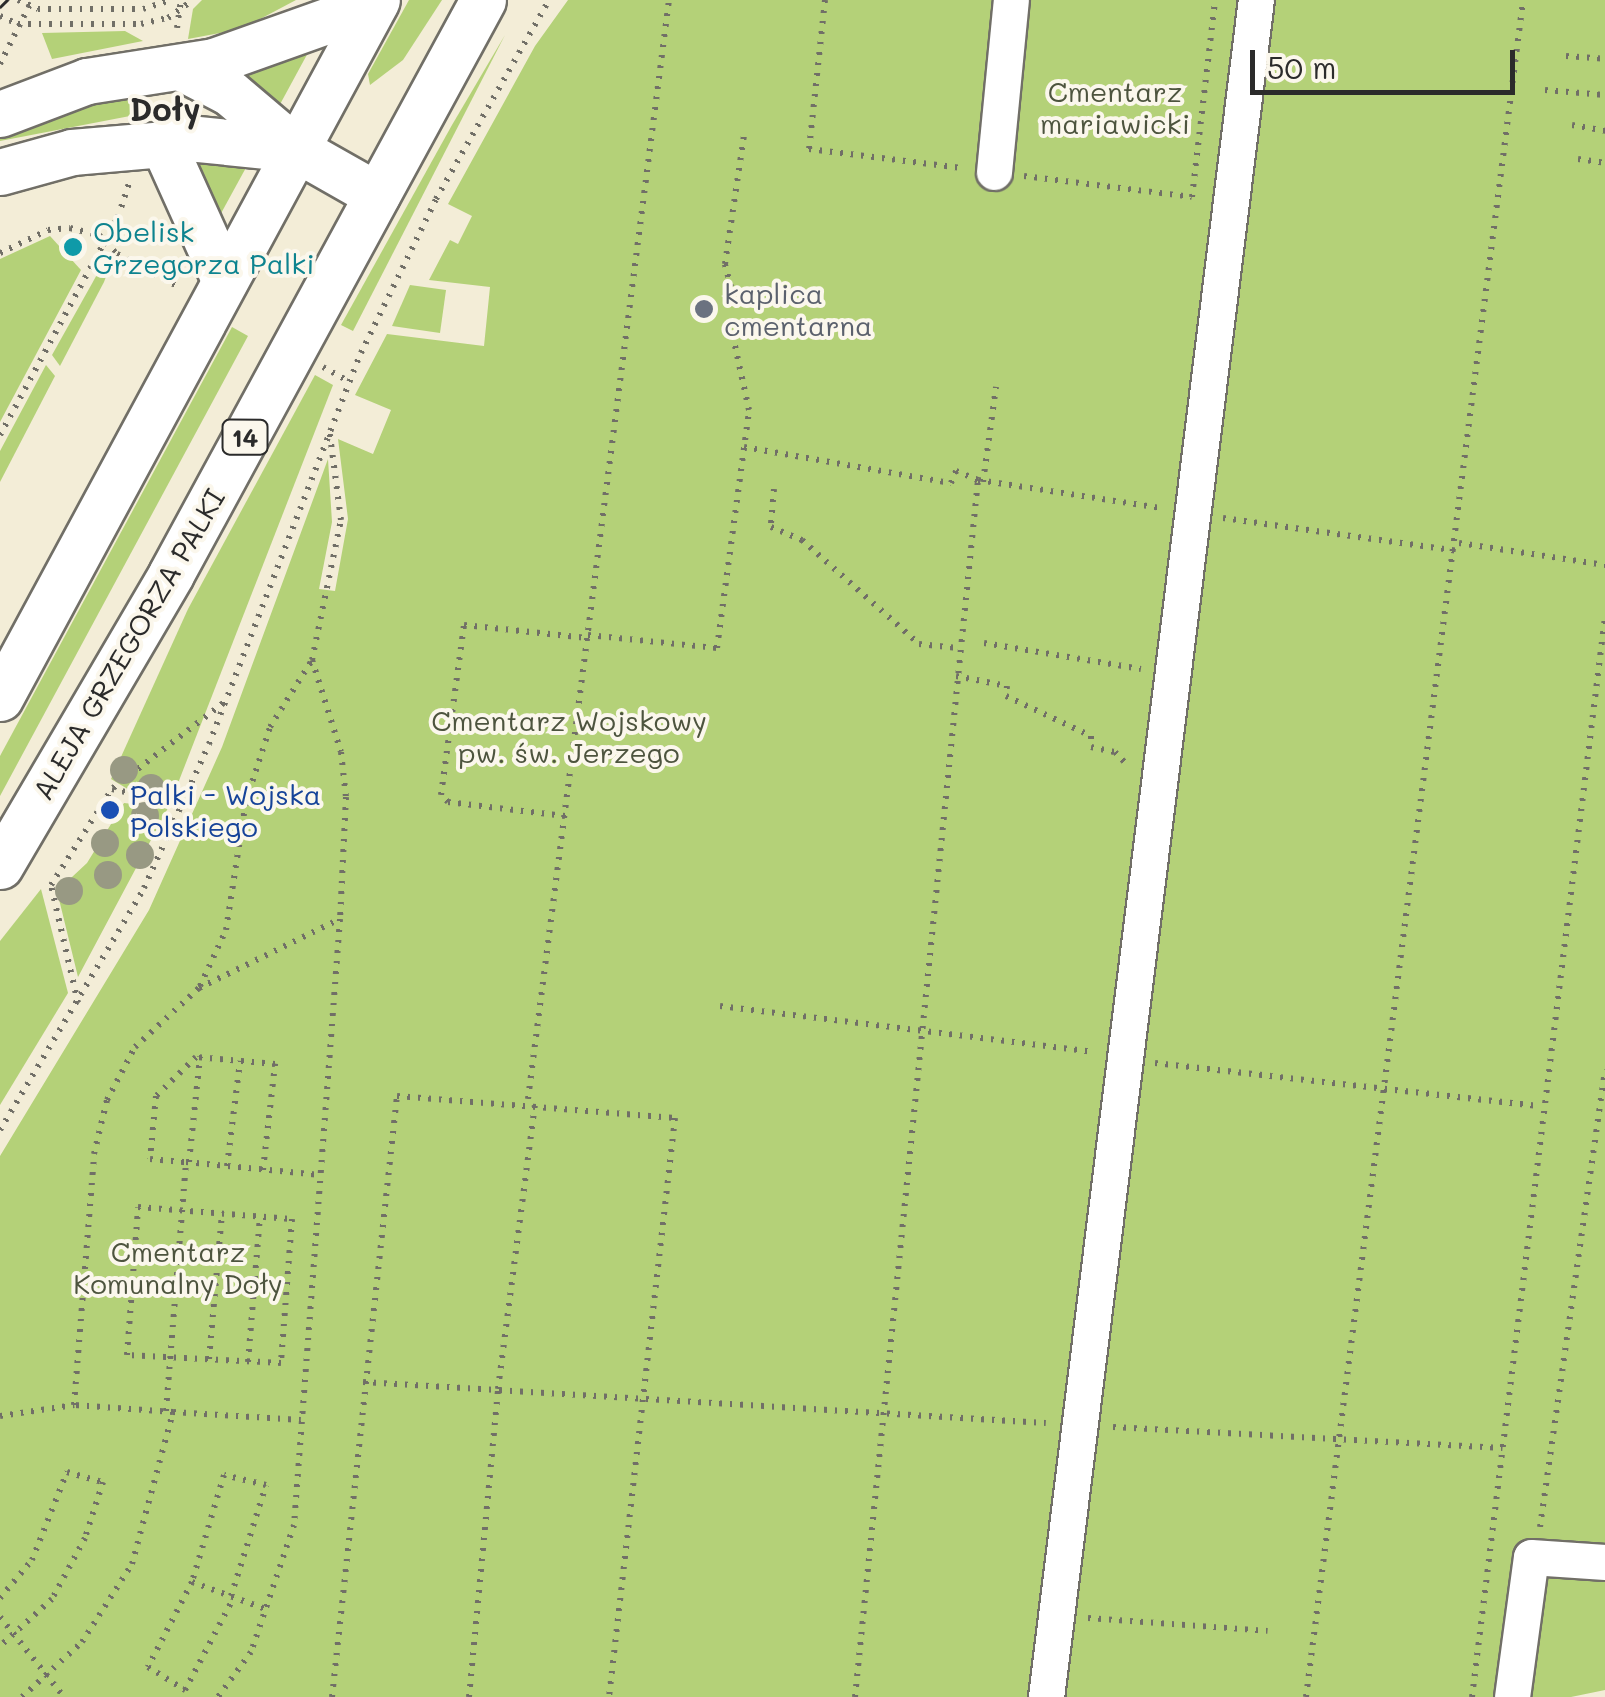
<!DOCTYPE html>
<html>
<head>
<meta charset="utf-8">
<style>
	body { margin:0 }
	#map { position:relative; width:1605px; height:1697px; overflow:hidden; background:#f3edd7; font-family:Mali,sans-serif }
	div>[style] { position:absolute }
	[style*='--x'] { left:calc(var(--x)*1px); top:calc(var(--y)*1px); width:calc(var(--w)*1px); rotate:calc(var(--a)*1deg) }
	.green>* { inset:0; background:#b4d178 }
	.path>* { height:6px; margin-top:-3px; transform-origin:0; background:repeating-linear-gradient(90deg,#716f67 0 2.5px,transparent 0 10.5px) }
	.roads { filter:drop-shadow(2px 0 #716f67) drop-shadow(-2px 0 #716f67) drop-shadow(0 2px #716f67) drop-shadow(0 -2px #716f67) }
	.minor>* { height:35px; margin:-17.5px; padding:0 17.5px; transform-origin:17.5px; border-radius:17.5px; background:#fff }
	.major>* { height:45px; margin:-22.5px; padding:0 22.5px; transform-origin:22.5px; border-radius:22.5px; background:#fff }
	.tram>* { height:2.5px; margin:-1.25px; padding:0 1.25px; transform-origin:1.25px; border-radius:1.25px; background:#2b2b2b }
	.trees>* { width:28px; height:28px; margin:-14px; border-radius:50%; background:#989983 }
	.dots>* { width:28px; height:28px; translate:-50% -50%; box-sizing:border-box; border:5px solid #fbf7ec; border-radius:50% }
	span { translate:-50% -50%; white-space:nowrap; text-align:center; line-height:1.15; -webkit-text-stroke:8px #fbf7ec; paint-order:stroke }
	.shield-label span { padding:2px 8px; background:#fbf7ec; border:2px solid; border-radius:8px; -webkit-text-stroke-width:0 }
	.shield-label { font-size:25px; color:#2b2b2b; font-weight:700 }
	.park-label { font-size:28px; color:#4d543e }
	.culture-label { font-size:28px; color:#0d838f }
	.left { translate:0 -50%; text-align:left }
	.worship-label { font-size:28px; color:#5b616d }
	.street-label { font-size:28px; color:#2b2b2b }
	.transit-label { font-size:28px; color:#164399 }
	.quarter-label { font-size:32px; color:#2b2b2b; font-weight:700 }
	.scale { position:absolute; left:1250px; top:50px; width:265px; height:45px; box-sizing:border-box; border:5px solid #2b2b2b; border-top:0; padding-left:12px; font-size:30px; line-height:35px; white-space:nowrap; color:#2b2b2b; -webkit-text-stroke:8px #fbf7ec; paint-order:stroke }
</style>
</head>
<body>
<div id="map">
	<div class="green">
		<i style="clip-path:polygon(202px 0,296px 0,241px 29px,188px 39px,193px 9px)"></i>
		<i style="clip-path:polygon(409px 0,442px 0,403px 60px,370px 85px,368px 74px)"></i>
		<i style="clip-path:polygon(568px 0,1605px 0,1605px 1690px,1571px 1697px,0 1697px,0 1156px,149px 910px,222px 747px,328px 459px,332px 522px,319px 589px,335px 591px,348px 519px,338px 439px,373px 454px,391px 410px,355px 395px,387px 334px,484px 346px,490px 287px,429px 280px,450px 240px,458px 244px,472px 216px,448px 204px,535px 46px)"></i>
		<i style="clip-path:polygon(125px 31px,143px 41px,52px 59px,42px 33px)"></i>
		<i style="clip-path:polygon(505px 35px,353px 331px,341px 325px,452px 125px)"></i>
		<i style="clip-path:polygon(316px 38px,278px 108px,232px 69px)"></i>
		<i style="clip-path:polygon(133px 92px,130px 116px,0 141px,0 129px,49px 110px)"></i>
		<i style="clip-path:polygon(177px 155px,248px 164px,219px 217px)"></i>
		<i style="clip-path:polygon(50px 236px,81px 270px,0 422px,0 259px)"></i>
		<i style="clip-path:polygon(99px 271px,107px 274px,104px 282px,60px 366px,52px 355px)"></i>
		<i style="clip-path:polygon(410px 285px,446px 290px,440px 333px,392px 326px)"></i>
		<i style="clip-path:polygon(232px 327px,248px 336px,0 796px,0 756px)"></i>
		<i style="clip-path:polygon(46px 365px,55px 376px,0 482px,0 451px)"></i>
		<i style="clip-path:polygon(315px 375px,333px 385px,173px 796px,131px 791px,111px 779px,188px 609px)"></i>
		<i style="clip-path:polygon(124px 803px,168px 808px,78px 977px,57px 891px,87px 863px)"></i>
		<i style="clip-path:polygon(41px 889px,68px 993px,0 1105px,0 941px)"></i>
	</div>
	<div class="path">
		<i style="--x:18;--y:0;--w:22;--a:24"></i>
		<i style="--x:38;--y:9;--w:105;--a:0"></i>
		<i style="--x:143;--y:9;--w:29;--a:-18"></i>
		<i style="--x:825;--y:0;--w:150;--a:96.1"></i>
		<i style="--x:809;--y:149;--w:154;--a:7.1"></i>
		<i style="--x:0;--y:16;--w:20;--a:24"></i>
		<i style="--x:18;--y:24;--w:123;--a:0"></i>
		<i style="--x:141;--y:24;--w:28;--a:-13"></i>
		<i style="--x:168;--y:18;--w:31;--a:-36"></i>
		<i style="--x:177;--y:28;--w:28;--a:-82"></i>
		<i style="--x:1566;--y:56;--w:39;--a:4"></i>
		<i style="--x:0;--y:64;--w:72;--a:-63.4"></i>
		<i style="--x:1545;--y:90;--w:60;--a:4.8"></i>
		<i style="--x:1572;--y:125;--w:34;--a:10"></i>
		<i style="--x:1578;--y:159;--w:27;--a:8"></i>
		<i style="--x:1024;--y:176;--w:169;--a:7.1"></i>
		<i style="--x:1192;--y:197;--w:198;--a:-83.3"></i>
		<i style="--x:0;--y:253;--w:53;--a:-25.6"></i>
		<i style="--x:48;--y:230;--w:22;--a:-5"></i>
		<i style="--x:70;--y:228;--w:30;--a:14"></i>
		<i style="--x:99;--y:235;--w:26;--a:47"></i>
		<i style="--x:117;--y:254;--w:72;--a:28"></i>
		<i style="--x:731;--y:287;--w:24;--a:-105"></i>
		<i style="--x:725;--y:264;--w:130;--a:-81.6"></i>
		<i style="--x:323;--y:367;--w:29;--a:29"></i>
		<i style="--x:0;--y:435;--w:248;--a:-61.6"></i>
		<i style="--x:118;--y:217;--w:36;--a:-72"></i>
		<i style="--x:744;--y:447;--w:210;--a:9.9"></i>
		<i style="--x:951;--y:483;--w:13;--a:-67"></i>
		<i style="--x:956;--y:471;--w:24;--a:22"></i>
		<i style="--x:983;--y:482;--w:96;--a:-82.2"></i>
		<i style="--x:774;--y:489;--w:38;--a:95"></i>
		<i style="--x:771;--y:527;--w:34;--a:23"></i>
		<i style="--x:802;--y:540;--w:157;--a:41.6"></i>
		<i style="--x:919;--y:644;--w:39;--a:6"></i>
		<i style="--x:1223;--y:518;--w:236;--a:8"></i>
		<i style="--x:1459;--y:543;--w:148;--a:8.6"></i>
		<i style="--x:588;--y:635;--w:130;--a:5.8"></i>
		<i style="--x:717;--y:648;--w:240;--a:-82.3"></i>
		<i style="--x:749;--y:410;--w:80;--a:-102.3"></i>
		<i style="--x:984;--y:643;--w:159;--a:9.4"></i>
		<i style="--x:312;--y:660;--w:96;--a:72.5"></i>
		<i style="--x:341;--y:752;--w:45;--a:83.7"></i>
		<i style="--x:346;--y:797;--w:122;--a:92.8"></i>
		<i style="--x:956;--y:676;--w:52;--a:11.1"></i>
		<i style="--x:1007;--y:686;--w:10;--a:96"></i>
		<i style="--x:1006;--y:696;--w:94;--a:25.2"></i>
		<i style="--x:1091;--y:736;--w:11;--a:90"></i>
		<i style="--x:1091;--y:747;--w:25;--a:12"></i>
		<i style="--x:1115;--y:752;--w:18;--a:47"></i>
		<i style="--x:113;--y:788;--w:143;--a:-37.6"></i>
		<i style="--x:565;--y:816;--w:118;--a:-173.2"></i>
		<i style="--x:448;--y:802;--w:10;--a:-135"></i>
		<i style="--x:441;--y:795;--w:172;--a:-82.3"></i>
		<i style="--x:464;--y:625;--w:124;--a:6"></i>
		<i style="--x:200;--y:986;--w:62;--a:-65.1"></i>
		<i style="--x:226;--y:930;--w:131;--a:-81.2"></i>
		<i style="--x:246;--y:801;--w:78;--a:-72"></i>
		<i style="--x:270;--y:727;--w:79;--a:-57.9"></i>
		<i style="--x:312;--y:660;--w:143;--a:-78.3"></i>
		<i style="--x:341;--y:520;--w:94;--a:-97.4"></i>
		<i style="--x:78;--y:1003;--w:121;--a:-102.9"></i>
		<i style="--x:51;--y:885;--w:114;--a:-57.6"></i>
		<i style="--x:112;--y:789;--w:75;--a:12.4"></i>
		<i style="--x:720;--y:1006;--w:377;--a:7"></i>
		<i style="--x:1155;--y:1063;--w:388;--a:6.4"></i>
		<i style="--x:528;--y:1099;--w:1108;--a:-82.69"></i>
		<i style="--x:0;--y:1130;--w:282;--a:-59.2"></i>
		<i style="--x:144;--y:888;--w:158;--a:-65.7"></i>
		<i style="--x:209;--y:744;--w:420;--a:-68.8"></i>
		<i style="--x:361;--y:353;--w:171;--a:-64"></i>
		<i style="--x:436;--y:199;--w:229;--a:-60.4"></i>
		<i style="--x:189;--y:1162;--w:106;--a:-84"></i>
		<i style="--x:227;--y:1166;--w:106;--a:-82.9"></i>
		<i style="--x:263;--y:1170;--w:107;--a:-83.5"></i>
		<i style="--x:275;--y:1064;--w:79;--a:-174.9"></i>
		<i style="--x:196;--y:1057;--w:56;--a:135.7"></i>
		<i style="--x:156;--y:1096;--w:63;--a:95.4"></i>
		<i style="--x:150;--y:1159;--w:36;--a:5"></i>
		<i style="--x:186;--y:1162;--w:135;--a:5.5"></i>
		<i style="--x:138;--y:1207;--w:154;--a:4.5"></i>
		<i style="--x:292;--y:1219;--w:144;--a:94.4"></i>
		<i style="--x:281;--y:1363;--w:154;--a:-177"></i>
		<i style="--x:127;--y:1355;--w:148;--a:-85.7"></i>
		<i style="--x:209;--y:1359;--w:147;--a:-84.9"></i>
		<i style="--x:248;--y:1362;--w:146;--a:-85.3"></i>
		<i style="--x:363;--y:1382;--w:684;--a:3.44"></i>
		<i style="--x:166;--y:1411;--w:250;--a:-85.4"></i>
		<i style="--x:173;--y:1412;--w:128;--a:3.6"></i>
		<i style="--x:0;--y:1416;--w:75;--a:-8.5"></i>
		<i style="--x:1113;--y:1427;--w:390;--a:3.1"></i>
		<i style="--x:1540;--y:1527;--w:462;--a:-81.9"></i>
		<i style="--x:192;--y:1582;--w:96;--a:117.4"></i>
		<i style="--x:148;--y:1667;--w:44;--a:31.9"></i>
		<i style="--x:185;--y:1690;--w:105;--a:-62.2"></i>
		<i style="--x:231;--y:1596;--w:116;--a:-72.5"></i>
		<i style="--x:266;--y:1485;--w:43;--a:-166.6"></i>
		<i style="--x:224;--y:1475;--w:112;--a:106.7"></i>
		<i style="--x:192;--y:1582;--w:81;--a:20.2"></i>
		<i style="--x:0;--y:1598;--w:50;--a:-49.9"></i>
		<i style="--x:32;--y:1560;--w:95;--a:-68.3"></i>
		<i style="--x:67;--y:1472;--w:37;--a:16"></i>
		<i style="--x:103;--y:1482;--w:59;--a:107.8"></i>
		<i style="--x:85;--y:1538;--w:69;--a:118.4"></i>
		<i style="--x:52;--y:1599;--w:70;--a:137.9"></i>
		<i style="--x:0;--y:1617;--w:102;--a:51.3"></i>
		<i style="--x:1088;--y:1618;--w:180;--a:4.1"></i>
		<i style="--x:22;--y:1697;--w:81;--a:-42.5"></i>
		<i style="--x:82;--y:1642;--w:93;--a:-57.3"></i>
		<i style="--x:132;--y:1564;--w:157;--a:-74.9"></i>
		<i style="--x:173;--y:1412;--w:99;--a:-176"></i>
		<i style="--x:74;--y:1405;--w:252;--a:-85.4"></i>
		<i style="--x:94;--y:1154;--w:56;--a:-76.5"></i>
		<i style="--x:107;--y:1100;--w:60;--a:-62.2"></i>
		<i style="--x:135;--y:1047;--w:87;--a:-42.7"></i>
		<i style="--x:199;--y:988;--w:157;--a:-26.1"></i>
		<i style="--x:340;--y:919;--w:608;--a:94.34"></i>
		<i style="--x:294;--y:1525;--w:134;--a:108.7"></i>
		<i style="--x:251;--y:1652;--w:56;--a:126.3"></i>
		<i style="--x:332;--y:1697;--w:605;--a:-83.83"></i>
		<i style="--x:397;--y:1096;--w:279;--a:4.5"></i>
		<i style="--x:675;--y:1118;--w:583;--a:96.5"></i>
		<i style="--x:469;--y:1697;--w:309;--a:-84.6"></i>
		<i style="--x:498;--y:1389;--w:286;--a:-82.6"></i>
		<i style="--x:855;--y:1697;--w:1223;--a:-84.23"></i>
		<i style="--x:978;--y:480;--w:186;--a:8.7"></i>
		<i style="--x:1306;--y:1697;--w:1711;--a:-82.71"></i>
		<i style="--x:1472;--y:1697;--w:1088;--a:-82.98"></i>
	</div>
	<div class="roads">
		<div class="minor">
			<i style="--x:994;--y:172;--w:173;--a:-84.4"></i>
			<i style="--x:1046;--y:1697;--w:1710;--a:-82.95"></i>
			<i style="--x:1512;--y:1697;--w:141;--a:-82.3"></i>
			<i style="--x:1531;--y:1557;--w:74;--a:3.9"></i>
		</div>
		<div class="major">
			<i style="--x:184;--y:69;--w:52;--a:27.6"></i>
			<i style="--x:230;--y:93;--w:87;--a:40.3"></i>
			<i style="--x:296;--y:149;--w:93;--a:29.6"></i>
			<i style="--x:0;--y:114;--w:93;--a:-20.8"></i>
			<i style="--x:87;--y:81;--w:129;--a:-8.9"></i>
			<i style="--x:214;--y:61;--w:170;--a:-19.6"></i>
			<i style="--x:163;--y:144;--w:150;--a:65.7"></i>
			<i style="--x:0;--y:172;--w:75;--a:-15.5"></i>
			<i style="--x:72;--y:152;--w:91;--a:-5"></i>
			<i style="--x:163;--y:144;--w:17;--a:-25"></i>
			<i style="--x:178;--y:137;--w:119;--a:5.8"></i>
			<i style="--x:0;--y:698;--w:793;--a:-61.63"></i>
			<i style="--x:0;--y:866;--w:338;--a:-59.6"></i>
			<i style="--x:171;--y:574;--w:653;--a:-61.47"></i>
		</div>
	</div>
	<div class="tram">
		<i style="--x:0;--y:7;--w:10;--a:-45"></i>
	</div>
	<div class="trees">
		<i style="left:124px;top:770px"></i>
		<i style="left:151px;top:788px"></i>
		<i style="left:145px;top:816px"></i>
		<i style="left:105px;top:843px"></i>
		<i style="left:140px;top:855px"></i>
		<i style="left:108px;top:875px"></i>
		<i style="left:69px;top:891px"></i>
	</div>
	<div class="dots">
		<i style="left:73px;top:247px;background:#0f9aa8"></i>
		<i style="left:704px;top:309px;background:#6b7280"></i>
		<i style="left:110px;top:810px;background:#1a4fb4"></i>
	</div>
	<div class="shield-label">
		<span style="left:245px;top:437px">14</span>
	</div>
	<div class="park-label">
		<span style="left:1115px;top:107px">Cmentarz<br>mariawicki</span>
		<span style="left:569px;top:736px">Cmentarz Wojskowy<br>pw. św. Jerzego</span>
		<span style="left:178px;top:1267px">Cmentarz<br>Komunalny Doły</span>
	</div>
	<div class="culture-label">
		<span class="left" style="left:93px;top:247px">Obelisk<br>Grzegorza Palki</span>
	</div>
	<div class="worship-label">
		<span class="left" style="left:724px;top:309px">kaplica<br>cmentarna</span>
	</div>
	<div class="street-label">
		<span style="left:128px;top:644px;rotate:-60deg">ALEJA GRZEGORZA PALKI</span>
	</div>
	<div class="transit-label">
		<span class="left" style="left:130px;top:810px">Palki - Wojska<br>Polskiego</span>
	</div>
	<div class="quarter-label">
		<span style="left:165px;top:108px">Doły</span>
	</div>
	<div class="scale">50 m</div>
</div>
</body>
</html>
